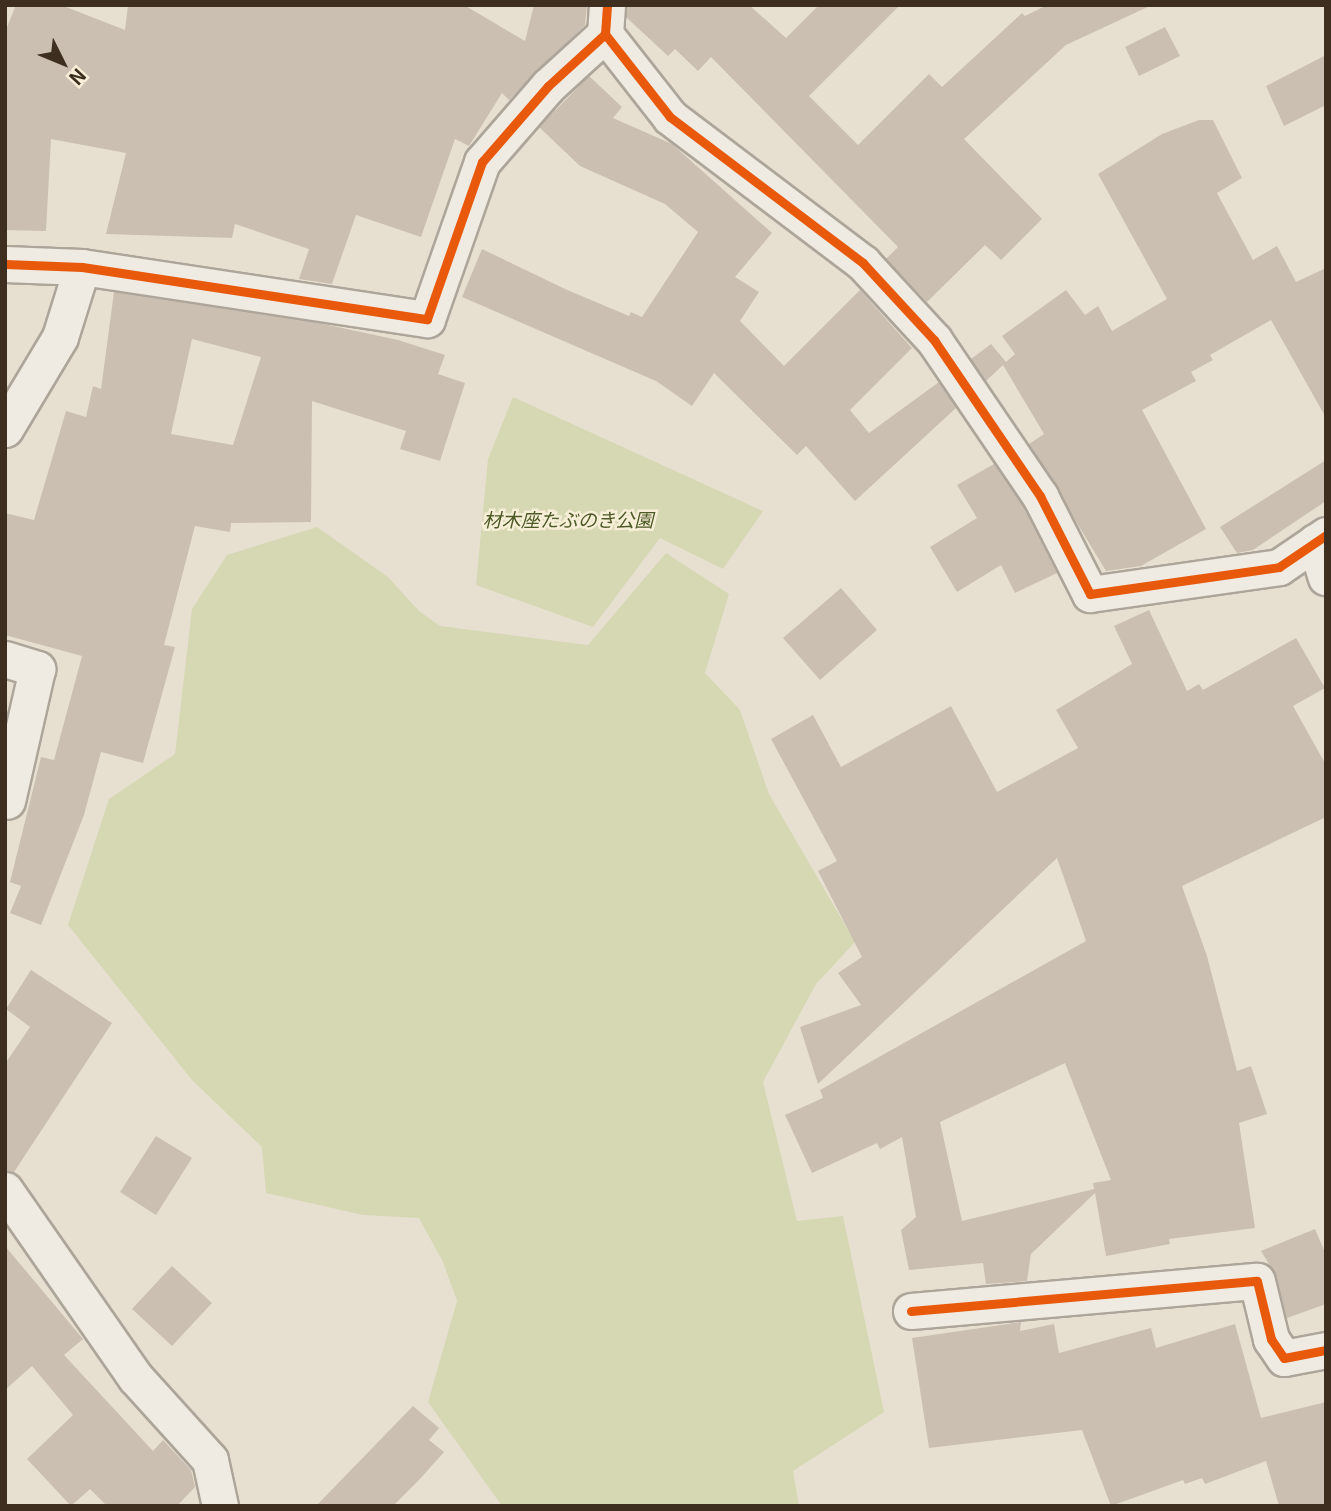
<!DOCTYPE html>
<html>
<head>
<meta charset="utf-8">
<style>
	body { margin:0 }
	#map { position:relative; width:1331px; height:1511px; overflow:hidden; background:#e7e0d1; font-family:Georgia,"Noto Sans JP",serif }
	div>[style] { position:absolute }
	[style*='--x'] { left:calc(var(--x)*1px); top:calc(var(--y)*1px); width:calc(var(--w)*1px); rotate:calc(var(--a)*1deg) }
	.green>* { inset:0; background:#d6d7b3 }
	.building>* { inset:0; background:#cbbfb2 }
	.roads { filter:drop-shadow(2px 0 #ada599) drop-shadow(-2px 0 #ada599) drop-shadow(0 2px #ada599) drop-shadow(0 -2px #ada599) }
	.minor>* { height:35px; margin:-17.5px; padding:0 17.5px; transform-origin:17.5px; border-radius:17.5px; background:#efebe3 }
	.cycleway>* { height:9px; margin:-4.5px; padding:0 4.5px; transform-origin:4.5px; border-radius:4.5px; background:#e8590c }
	span { translate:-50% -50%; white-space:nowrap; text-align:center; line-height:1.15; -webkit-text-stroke:5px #f7eed8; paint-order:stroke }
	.park-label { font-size:19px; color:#4d5a26; font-style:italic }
	.frame { position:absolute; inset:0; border:7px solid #3d2e20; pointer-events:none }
	.north { position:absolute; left:28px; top:28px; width:70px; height:70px; -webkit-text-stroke:5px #f7eed8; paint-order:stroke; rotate:133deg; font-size:19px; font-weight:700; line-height:28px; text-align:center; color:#3d2e20 }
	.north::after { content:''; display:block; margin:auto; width:24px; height:32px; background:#3d2e20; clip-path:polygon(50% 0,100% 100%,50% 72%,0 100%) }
</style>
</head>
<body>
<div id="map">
	<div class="green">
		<i style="clip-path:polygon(513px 397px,763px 511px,723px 569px,660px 538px,593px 627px,476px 585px,488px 459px)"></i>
		<i style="clip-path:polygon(317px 527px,388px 577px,419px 611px,440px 626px,588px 645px,666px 553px,729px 594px,705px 673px,740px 710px,769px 794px,855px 942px,816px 984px,763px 1082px,797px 1221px,843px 1216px,884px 1412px,793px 1471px,799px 1506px,502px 1506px,428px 1402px,457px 1301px,443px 1262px,419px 1218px,363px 1215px,266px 1193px,262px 1147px,192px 1080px,68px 925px,109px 799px,175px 754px,192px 609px,227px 555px)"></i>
	</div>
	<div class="building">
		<i style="clip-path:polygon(16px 5px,61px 5px,125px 30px,128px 5px,464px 5px,525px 41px,534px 5px,587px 5px,585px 25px,509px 100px,502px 93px,469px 146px,455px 139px,421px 237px,356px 215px,332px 284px,299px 279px,309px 249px,235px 224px,232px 238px,106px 234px,126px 153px,51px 139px,46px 231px,5px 230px,5px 32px)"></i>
		<i style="clip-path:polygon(627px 5px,749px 5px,786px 38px,819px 5px,900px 5px,809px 96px,858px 145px,929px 74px,942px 87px,1022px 13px,1025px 16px,1047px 5px,1152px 5px,1066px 45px,964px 139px,1042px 219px,1001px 260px,985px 245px,927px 302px,886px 259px,898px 247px,711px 57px,698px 71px,675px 49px,668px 56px,626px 17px)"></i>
		<i style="clip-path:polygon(1165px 27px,1180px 56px,1139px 76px,1125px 47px)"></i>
		<i style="clip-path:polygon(1326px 55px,1326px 105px,1284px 126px,1266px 86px)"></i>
		<i style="clip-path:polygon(589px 76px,622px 107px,613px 118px,672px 144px,772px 233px,735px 277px,759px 292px,740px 321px,784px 366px,860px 290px,912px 348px,850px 410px,869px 433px,939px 382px,956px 408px,855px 501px,806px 446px,797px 455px,714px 373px,692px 406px,656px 381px,462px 297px,482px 249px,565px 289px,629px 316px,631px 312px,642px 317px,698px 232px,665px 204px,580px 166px,539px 127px)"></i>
		<i style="clip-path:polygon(1199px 120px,1213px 120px,1242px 178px,1217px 193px,1253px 260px,1277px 246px,1296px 282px,1326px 268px,1326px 418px,1271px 320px,1210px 355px,1213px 360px,1191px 372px,1196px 381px,1142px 410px,1206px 529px,1141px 566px,1106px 571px,1029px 444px,1044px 434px,1003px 365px,986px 381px,971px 359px,991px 344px,1006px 362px,1015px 354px,1002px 336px,1066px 290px,1085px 315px,1098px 306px,1112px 331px,1167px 299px,1098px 174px,1162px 134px)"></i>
		<i style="clip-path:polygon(evenodd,114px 292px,319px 323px,398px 340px,445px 355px,438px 374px,465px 383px,440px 461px,400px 449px,406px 431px,312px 401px,311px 522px,231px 523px,230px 532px,195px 526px,164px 645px,175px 647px,143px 763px,101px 752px,84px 815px,41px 925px,10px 913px,21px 886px,10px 882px,41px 757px,54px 760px,82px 656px,5px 635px,5px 513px,34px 520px,66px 411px,86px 417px,93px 386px,101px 389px,114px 292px,192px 339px,261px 357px,233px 445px,171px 434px,192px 339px)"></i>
		<i style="clip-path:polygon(1326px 460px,1326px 501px,1253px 550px,1237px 553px,1220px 527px)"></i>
		<i style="clip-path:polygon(994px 464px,1023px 506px,1057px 573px,1015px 593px,1001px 565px,957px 592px,930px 547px,977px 518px,957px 485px)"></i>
		<i style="clip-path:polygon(841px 588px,877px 630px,820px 680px,783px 638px)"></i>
		<i style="clip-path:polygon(evenodd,1149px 610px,1187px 691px,1199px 684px,1203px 690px,1296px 638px,1325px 688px,1293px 706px,1326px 765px,1326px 817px,1182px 886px,1207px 956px,1237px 1071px,1251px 1066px,1267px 1114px,1239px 1123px,1255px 1228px,1169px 1239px,1170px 1244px,1106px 1256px,1095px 1193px,1031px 1254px,1027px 1281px,986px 1284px,983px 1263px,909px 1270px,901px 1230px,916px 1217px,902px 1137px,880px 1149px,877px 1143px,812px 1173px,785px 1115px,823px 1098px,820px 1090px,1086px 941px,1057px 858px,818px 1084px,800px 1027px,861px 1005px,838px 973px,862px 957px,818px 871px,837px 861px,771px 739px,813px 715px,841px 767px,951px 706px,997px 792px,1078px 748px,1056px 710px,1132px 664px,1114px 626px,1149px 610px,1065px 1063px,1111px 1180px,1093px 1183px,1094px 1189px,962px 1221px,940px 1122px,1065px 1063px)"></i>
		<i style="clip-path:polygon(31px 970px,112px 1023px,14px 1172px,5px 1170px,5px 1064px,30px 1027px,6px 1009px)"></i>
		<i style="clip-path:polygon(156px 1136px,192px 1158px,156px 1215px,120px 1192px)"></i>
		<i style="clip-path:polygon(1315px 1229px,1326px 1255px,1326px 1304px,1287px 1318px,1276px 1276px,1261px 1251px)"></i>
		<i style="clip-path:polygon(5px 1246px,83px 1339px,64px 1355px,153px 1451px,163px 1440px,191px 1470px,195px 1487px,177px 1506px,107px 1506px,90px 1489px,71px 1506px,27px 1459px,73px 1415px,32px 1366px,5px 1390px)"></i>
		<i style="clip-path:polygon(172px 1266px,212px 1303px,172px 1346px,132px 1309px)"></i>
		<i style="clip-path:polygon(1021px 1322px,1020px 1331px,1054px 1324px,1059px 1353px,1151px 1328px,1156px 1348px,1235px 1324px,1261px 1418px,1326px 1402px,1326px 1506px,1279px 1506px,1266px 1461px,1205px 1484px,1202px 1478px,1185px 1484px,1183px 1480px,1111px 1506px,1082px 1430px,929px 1448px,912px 1338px)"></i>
		<i style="clip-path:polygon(413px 1406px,439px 1428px,429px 1440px,444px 1452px,419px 1480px,393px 1506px,316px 1506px)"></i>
	</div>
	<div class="roads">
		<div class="minor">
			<i style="--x:605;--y:34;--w:105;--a:51.9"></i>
			<i style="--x:670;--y:117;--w:242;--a:37.1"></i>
			<i style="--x:863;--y:263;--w:105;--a:47.3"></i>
			<i style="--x:934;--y:340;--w:189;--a:55.8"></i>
			<i style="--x:1040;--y:496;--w:110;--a:63"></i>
			<i style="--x:1090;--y:594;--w:191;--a:-8.1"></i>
			<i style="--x:1279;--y:567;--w:57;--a:-34.2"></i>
			<i style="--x:5;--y:264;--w:77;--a:2.2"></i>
			<i style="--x:82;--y:267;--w:349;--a:8.6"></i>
			<i style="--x:427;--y:319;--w:166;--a:-70.7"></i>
			<i style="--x:482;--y:162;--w:101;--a:-49"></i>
			<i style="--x:548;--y:86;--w:77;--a:-42.4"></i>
			<i style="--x:605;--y:34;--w:29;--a:-86"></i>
			<i style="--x:5;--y:429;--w:107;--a:-59.1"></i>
			<i style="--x:60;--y:337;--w:73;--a:-72.6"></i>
			<i style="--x:1315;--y:542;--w:37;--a:73"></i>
			<i style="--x:5;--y:659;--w:34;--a:17"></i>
			<i style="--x:37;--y:669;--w:135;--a:102.8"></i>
			<i style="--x:5;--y:1190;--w:228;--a:55.2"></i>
			<i style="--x:135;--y:1377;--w:112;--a:47.9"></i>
			<i style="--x:210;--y:1460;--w:47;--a:77.7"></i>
			<i style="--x:911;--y:1311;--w:347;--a:-5"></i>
			<i style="--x:1257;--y:1281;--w:60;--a:76.4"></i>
			<i style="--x:1271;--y:1339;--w:23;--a:56"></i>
			<i style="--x:1284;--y:1358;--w:43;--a:-10.8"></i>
		</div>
	</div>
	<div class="cycleway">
		<i style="--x:605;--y:34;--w:105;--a:51.9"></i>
		<i style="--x:670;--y:117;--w:242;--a:37.1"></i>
		<i style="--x:863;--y:263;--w:105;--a:47.3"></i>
		<i style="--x:934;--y:340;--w:189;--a:55.8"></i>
		<i style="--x:1040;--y:496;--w:110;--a:63"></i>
		<i style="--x:1090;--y:594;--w:191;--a:-8.1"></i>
		<i style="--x:1279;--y:567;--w:57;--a:-34.2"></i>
		<i style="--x:5;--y:264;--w:77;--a:2.2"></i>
		<i style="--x:82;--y:267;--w:349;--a:8.6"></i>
		<i style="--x:427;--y:319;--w:166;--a:-70.7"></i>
		<i style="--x:482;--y:162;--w:101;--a:-49"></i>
		<i style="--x:548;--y:86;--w:77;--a:-42.4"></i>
		<i style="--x:605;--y:34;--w:29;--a:-86"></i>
		<i style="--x:911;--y:1311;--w:347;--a:-5"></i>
		<i style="--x:1257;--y:1281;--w:60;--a:76.4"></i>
		<i style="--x:1271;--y:1339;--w:23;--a:56"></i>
		<i style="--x:1284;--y:1358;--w:43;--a:-10.8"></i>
	</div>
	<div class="park-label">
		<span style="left:568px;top:519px">材木座たぶのき公園</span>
	</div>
	<div class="frame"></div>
	<div class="north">N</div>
</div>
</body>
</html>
